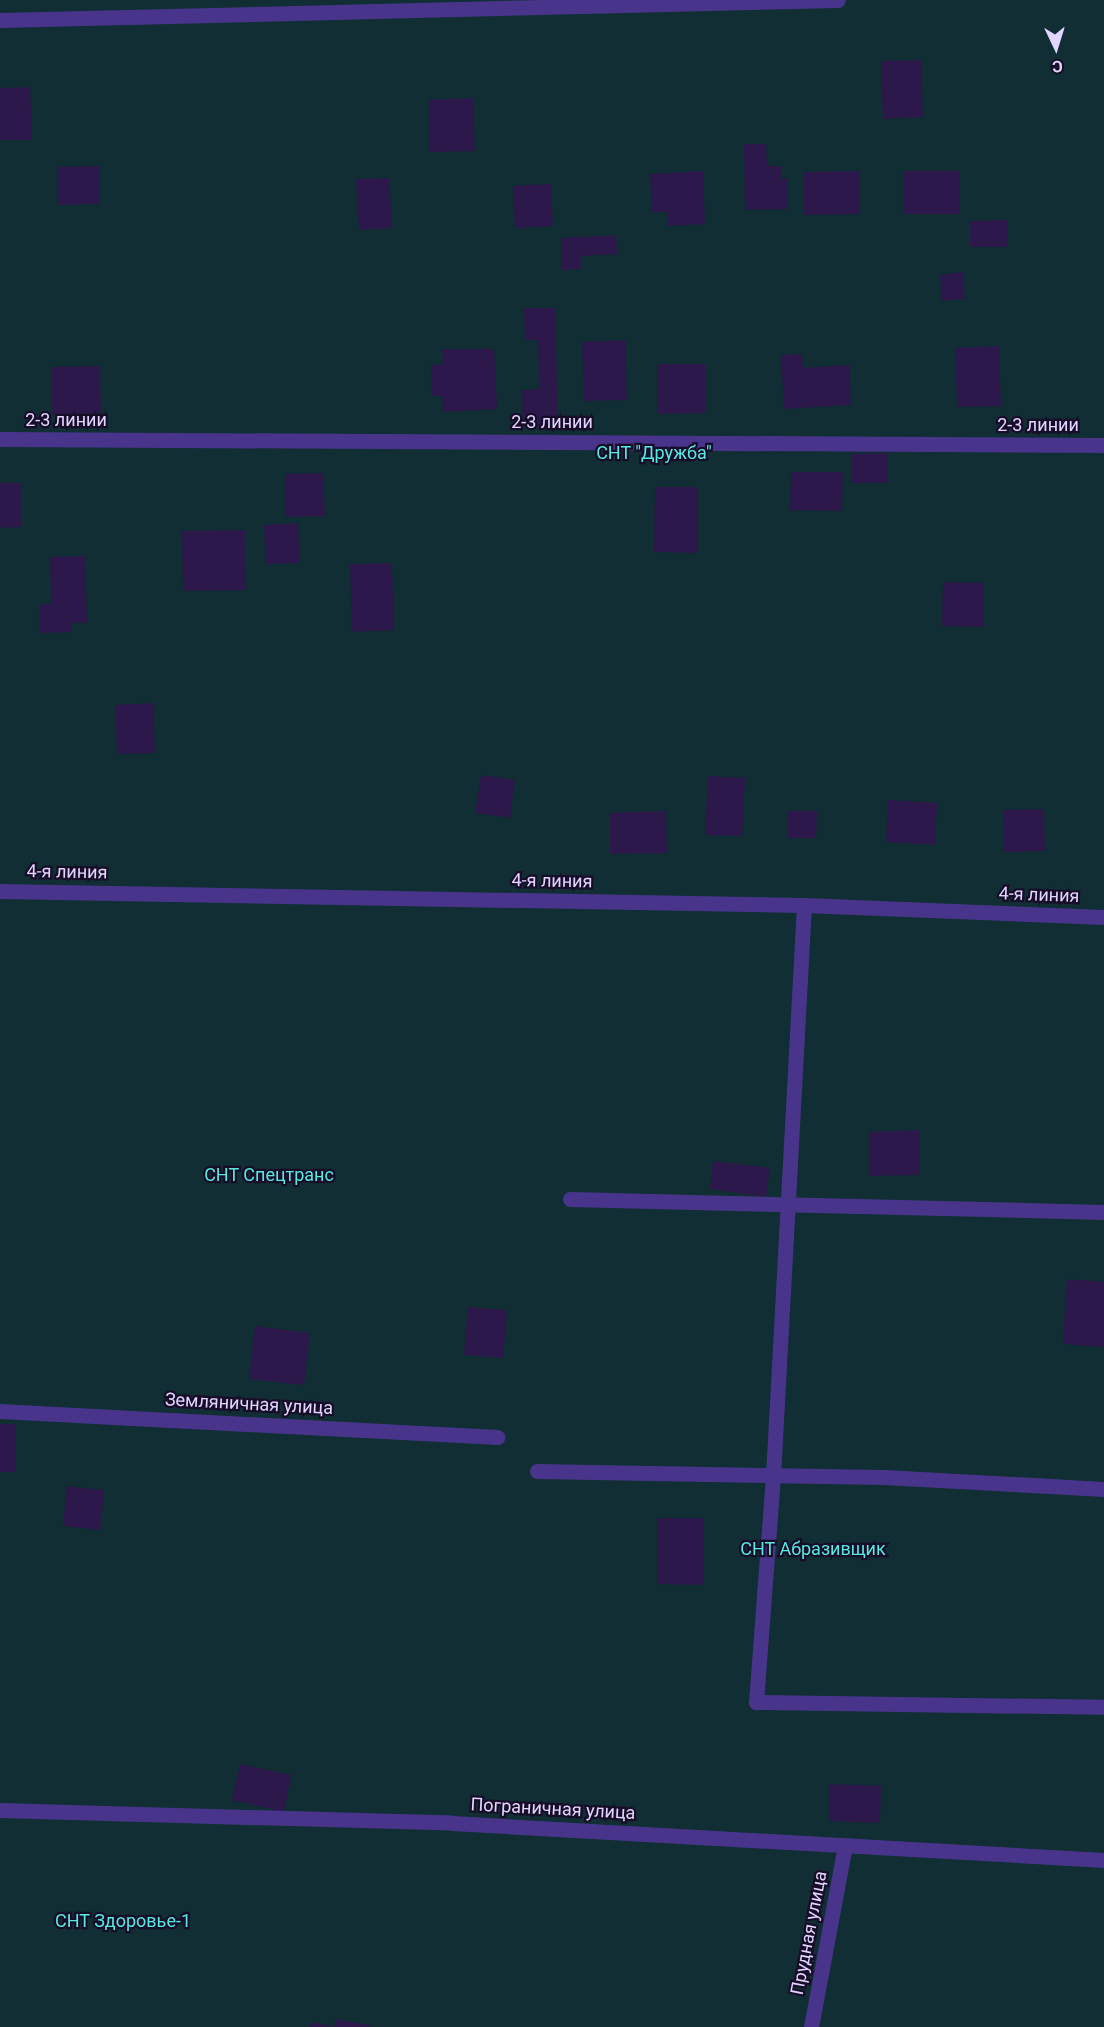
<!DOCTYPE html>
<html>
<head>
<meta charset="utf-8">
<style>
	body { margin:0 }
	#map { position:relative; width:1104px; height:2027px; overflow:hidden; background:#170d28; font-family:Roboto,sans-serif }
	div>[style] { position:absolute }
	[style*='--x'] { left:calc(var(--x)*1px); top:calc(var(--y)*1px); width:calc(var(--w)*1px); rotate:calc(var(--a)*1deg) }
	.green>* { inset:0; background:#102e33 }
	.building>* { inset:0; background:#2c184b }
	.street>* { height:15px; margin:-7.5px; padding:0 7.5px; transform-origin:7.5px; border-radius:7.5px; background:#48358b }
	span { translate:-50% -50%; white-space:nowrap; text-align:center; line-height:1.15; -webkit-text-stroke:4.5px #170d28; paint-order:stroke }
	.street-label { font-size:18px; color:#e2d5ff }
	.park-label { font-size:18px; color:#56eae0 }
	.north { position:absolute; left:1026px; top:18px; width:60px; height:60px; -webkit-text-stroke:4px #170d28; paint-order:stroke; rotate:176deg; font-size:16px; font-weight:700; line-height:24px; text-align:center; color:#e2d5ff }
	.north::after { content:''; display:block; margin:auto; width:21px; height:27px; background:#e2d5ff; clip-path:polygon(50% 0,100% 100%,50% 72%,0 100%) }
</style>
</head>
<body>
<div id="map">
	<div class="green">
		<i style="clip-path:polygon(0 0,1104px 0,1104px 2027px,0 2027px)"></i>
	</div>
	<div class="building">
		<i style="clip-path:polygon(921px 60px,923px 117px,883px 119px,881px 61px)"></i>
		<i style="clip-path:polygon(30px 87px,32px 140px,0 140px,0 88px)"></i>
		<i style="clip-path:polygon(473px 98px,475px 151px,430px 152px,429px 100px)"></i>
		<i style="clip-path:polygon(744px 144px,766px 144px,767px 166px,782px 166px,782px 179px,788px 178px,788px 209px,745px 210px)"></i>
		<i style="clip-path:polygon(99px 166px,100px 204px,57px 205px,57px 167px)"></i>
		<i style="clip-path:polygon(703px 171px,705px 224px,668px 226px,667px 212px,652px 212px,650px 174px)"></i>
		<i style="clip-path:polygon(860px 171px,860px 214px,804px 215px,804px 172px)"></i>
		<i style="clip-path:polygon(903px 171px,959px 171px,959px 214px,903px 214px)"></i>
		<i style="clip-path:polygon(389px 178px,392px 228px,359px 230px,356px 179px)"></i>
		<i style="clip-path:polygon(551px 184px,553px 226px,515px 228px,513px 186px)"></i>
		<i style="clip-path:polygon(1007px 220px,1008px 247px,970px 247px,970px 221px)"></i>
		<i style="clip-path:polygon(616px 235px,617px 254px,581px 256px,581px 269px,562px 270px,561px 238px)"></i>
		<i style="clip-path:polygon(963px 272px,965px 299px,942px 301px,940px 275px)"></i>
		<i style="clip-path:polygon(524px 308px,555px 308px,558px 426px,523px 427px,522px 390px,539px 389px,538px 340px,525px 340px)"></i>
		<i style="clip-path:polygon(625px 340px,627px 400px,584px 401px,582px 342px)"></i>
		<i style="clip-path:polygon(999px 346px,1001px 406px,957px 407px,955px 348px)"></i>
		<i style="clip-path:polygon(442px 349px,494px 349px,497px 409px,443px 412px,442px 396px,432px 396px,431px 365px,443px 364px)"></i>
		<i style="clip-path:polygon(802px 354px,803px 368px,849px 365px,851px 405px,784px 409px,781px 355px)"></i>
		<i style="clip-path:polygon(657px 364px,705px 364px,705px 413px,657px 414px)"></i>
		<i style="clip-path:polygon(100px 366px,101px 413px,52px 414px,52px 367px)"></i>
		<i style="clip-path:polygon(887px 453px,887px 483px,851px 483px,851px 454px)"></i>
		<i style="clip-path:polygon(791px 472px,843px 472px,842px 511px,790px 510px)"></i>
		<i style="clip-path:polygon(323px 473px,325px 516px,286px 517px,285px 474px)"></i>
		<i style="clip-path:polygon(0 483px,22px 483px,22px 527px,0 528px)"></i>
		<i style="clip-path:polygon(655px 487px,698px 487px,698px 553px,654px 552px)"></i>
		<i style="clip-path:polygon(298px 523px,300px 563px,266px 564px,264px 525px)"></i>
		<i style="clip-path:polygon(245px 530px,246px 590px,183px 591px,182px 531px)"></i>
		<i style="clip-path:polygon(85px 556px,87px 623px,71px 623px,71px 632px,39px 633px,39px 604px,51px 604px,50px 557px)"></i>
		<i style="clip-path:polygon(392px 563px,394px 630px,352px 632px,350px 564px)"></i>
		<i style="clip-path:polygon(943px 582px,984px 583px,983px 627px,942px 626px)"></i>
		<i style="clip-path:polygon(153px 703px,155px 753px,117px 754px,115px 705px)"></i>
		<i style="clip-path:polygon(481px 775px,515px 780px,510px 818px,475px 813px)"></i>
		<i style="clip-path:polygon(708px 776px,745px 778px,742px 836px,705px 835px)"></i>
		<i style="clip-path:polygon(888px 800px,937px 803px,935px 845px,886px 842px)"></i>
		<i style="clip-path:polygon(1044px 809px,1045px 851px,1004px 852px,1003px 810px)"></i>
		<i style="clip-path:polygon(666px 811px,667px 853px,610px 854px,610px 813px)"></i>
		<i style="clip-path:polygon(787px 811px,817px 811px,816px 838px,787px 838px)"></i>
		<i style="clip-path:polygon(919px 1130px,920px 1175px,870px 1176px,869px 1132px)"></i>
		<i style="clip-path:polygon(713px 1161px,770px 1168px,766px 1197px,710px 1189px)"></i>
		<i style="clip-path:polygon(1067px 1279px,1104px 1282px,1103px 1347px,1063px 1344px)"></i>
		<i style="clip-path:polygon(468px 1307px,507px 1310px,503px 1358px,464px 1355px)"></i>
		<i style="clip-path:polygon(255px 1326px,310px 1333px,304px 1385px,249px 1379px)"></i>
		<i style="clip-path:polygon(0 1424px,16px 1424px,15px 1472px,0 1472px)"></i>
		<i style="clip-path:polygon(67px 1486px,104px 1490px,100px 1530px,63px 1526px)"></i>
		<i style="clip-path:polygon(657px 1518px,703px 1518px,703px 1585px,657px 1584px)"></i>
		<i style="clip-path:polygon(240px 1764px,291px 1775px,284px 1812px,232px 1800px)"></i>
		<i style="clip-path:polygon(830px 1784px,881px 1786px,880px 1823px,829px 1821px)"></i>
		<i style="clip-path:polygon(336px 2019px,372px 2026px,372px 2027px,334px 2027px)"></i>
		<i style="clip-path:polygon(311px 2022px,331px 2026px,331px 2027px,310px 2027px)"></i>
	</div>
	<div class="street">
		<i style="--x:0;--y:20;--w:838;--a:-1.37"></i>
		<i style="--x:0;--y:439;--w:1104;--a:0.31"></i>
		<i style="--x:0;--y:891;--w:804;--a:1"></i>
		<i style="--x:804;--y:905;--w:300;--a:2.3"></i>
		<i style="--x:804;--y:905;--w:572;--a:93.11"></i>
		<i style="--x:773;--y:1476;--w:227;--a:94.3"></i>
		<i style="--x:756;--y:1702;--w:348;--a:0.8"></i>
		<i style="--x:570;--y:1199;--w:534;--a:1.39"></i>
		<i style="--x:0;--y:1411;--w:498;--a:3"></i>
		<i style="--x:537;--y:1471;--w:347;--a:1"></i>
		<i style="--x:884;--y:1477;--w:220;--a:3.1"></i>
		<i style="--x:0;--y:1810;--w:452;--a:1.6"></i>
		<i style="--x:452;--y:1823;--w:653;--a:3.25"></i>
		<i style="--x:811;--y:2027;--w:184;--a:-79.4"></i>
	</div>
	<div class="street-label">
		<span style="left:66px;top:420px">2-3 линии</span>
		<span style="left:552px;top:422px">2-3 линии</span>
		<span style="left:1038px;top:425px">2-3 линии</span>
		<span style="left:67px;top:872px;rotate:1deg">4-я линия</span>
		<span style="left:552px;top:881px;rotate:1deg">4-я линия</span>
		<span style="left:1039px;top:895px;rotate:2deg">4-я линия</span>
		<span style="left:249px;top:1404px;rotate:3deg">Земляничная улица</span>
		<span style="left:553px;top:1809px;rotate:3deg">Пограничная улица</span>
		<span style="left:809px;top:1933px;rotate:-79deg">Прудная улица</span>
	</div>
	<div class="park-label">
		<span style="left:654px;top:453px">СНТ "Дружба"</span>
		<span style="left:269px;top:1175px">СНТ Спецтранс</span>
		<span style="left:813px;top:1549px">СНТ Абразивщик</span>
		<span style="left:123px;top:1921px">СНТ Здоровье-1</span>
	</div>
	<div class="north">С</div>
</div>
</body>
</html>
